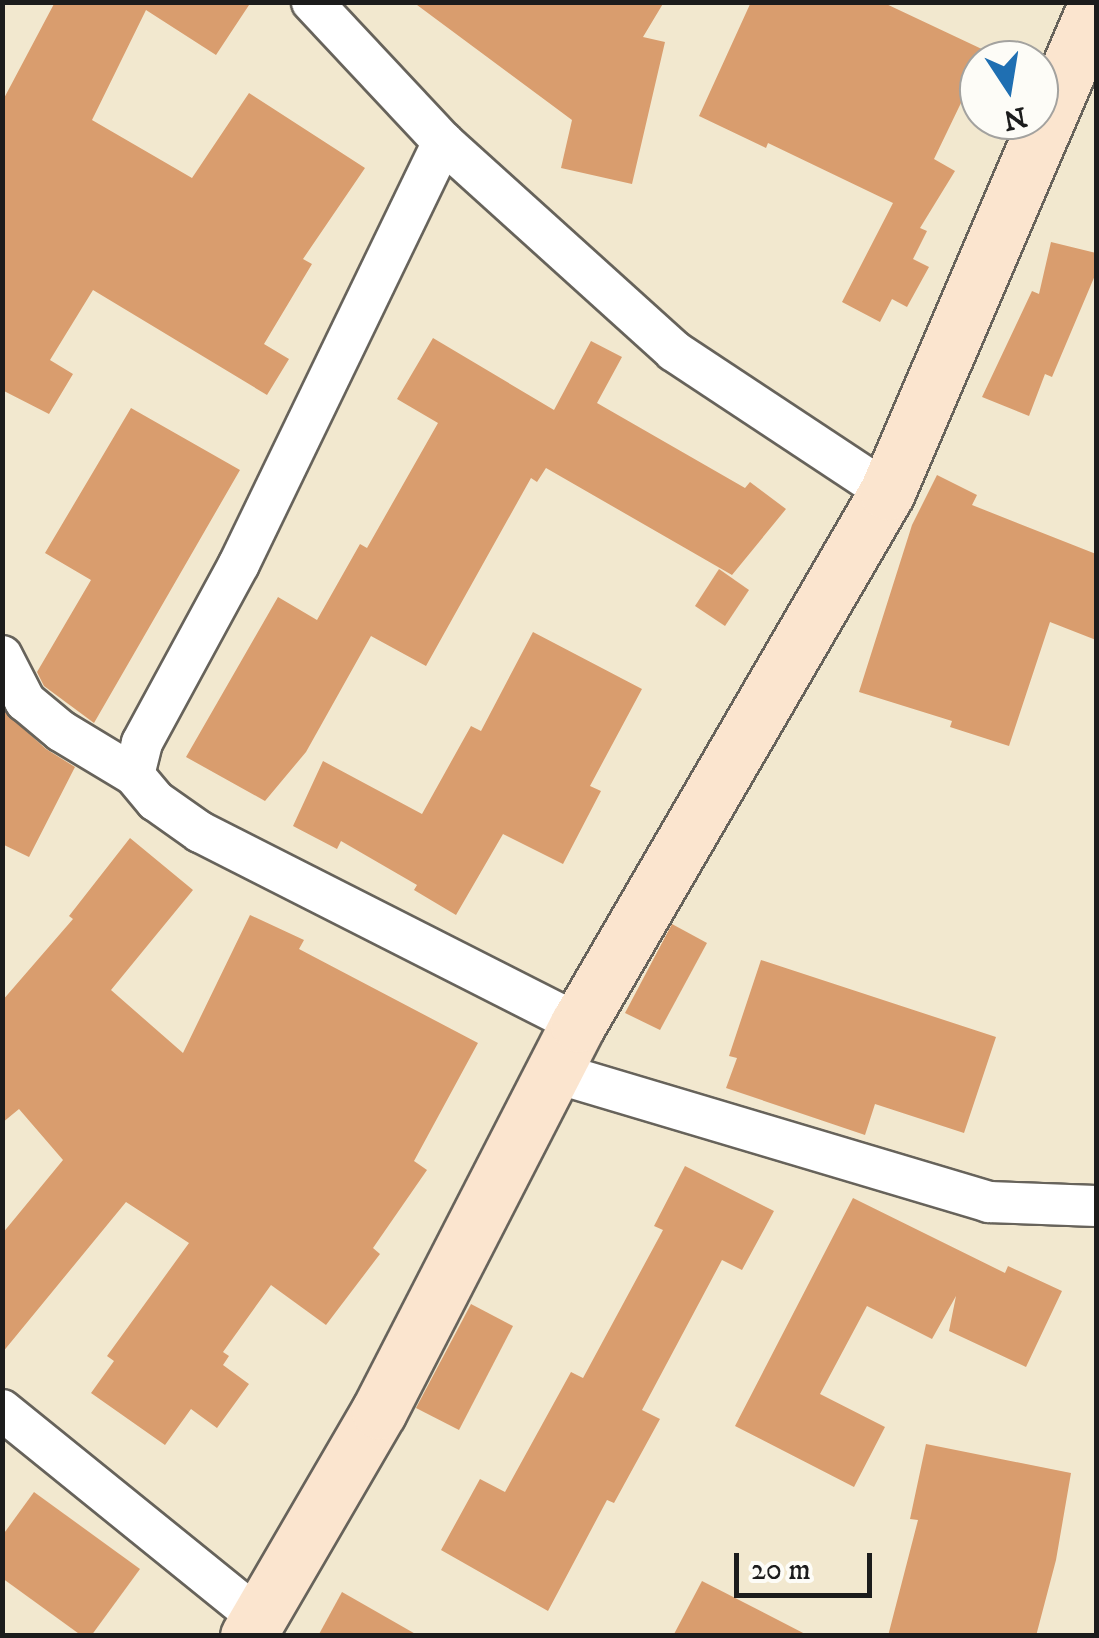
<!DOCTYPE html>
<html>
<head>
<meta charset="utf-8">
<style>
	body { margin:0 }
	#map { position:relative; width:1099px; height:1638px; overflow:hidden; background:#f2e8cf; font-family:"IM FELL DW Pica",serif }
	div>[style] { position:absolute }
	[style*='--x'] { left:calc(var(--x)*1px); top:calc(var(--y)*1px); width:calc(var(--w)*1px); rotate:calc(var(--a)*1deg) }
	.building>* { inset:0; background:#d99d6e }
	.roads { filter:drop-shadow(2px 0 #67635b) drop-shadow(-2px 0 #67635b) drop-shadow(0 2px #67635b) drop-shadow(0 -2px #67635b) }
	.street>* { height:40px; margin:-20px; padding:0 20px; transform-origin:20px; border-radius:20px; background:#fff }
	.secondary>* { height:55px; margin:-27.5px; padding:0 27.5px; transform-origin:27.5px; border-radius:27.5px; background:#fbe5cf }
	span { translate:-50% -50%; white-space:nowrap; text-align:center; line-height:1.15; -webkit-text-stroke:10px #fdfcf7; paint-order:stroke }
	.frame { position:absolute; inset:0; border:5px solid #1c1c1c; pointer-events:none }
	.north { position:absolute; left:959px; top:40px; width:100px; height:100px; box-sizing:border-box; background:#fdfcf7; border:2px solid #a3a29f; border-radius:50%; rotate:168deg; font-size:28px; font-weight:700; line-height:40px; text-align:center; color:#1c1c1c }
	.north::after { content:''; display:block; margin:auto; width:35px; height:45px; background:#1f6fb2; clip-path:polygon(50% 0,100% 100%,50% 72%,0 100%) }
	.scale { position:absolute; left:734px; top:1553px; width:138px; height:45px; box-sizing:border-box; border:5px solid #1c1c1c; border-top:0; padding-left:12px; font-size:30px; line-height:35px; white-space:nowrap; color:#1c1c1c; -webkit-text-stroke:8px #fdfcf7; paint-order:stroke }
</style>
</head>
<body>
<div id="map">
	<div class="building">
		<i style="clip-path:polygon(55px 2px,251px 2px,216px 55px,146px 10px,92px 120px,192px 178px,249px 93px,365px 168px,303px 259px,312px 264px,264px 344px,289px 359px,267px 395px,93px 290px,50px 360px,73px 374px,49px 414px,2px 390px,2px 102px)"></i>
		<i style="clip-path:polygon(413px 2px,664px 2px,643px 37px,665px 42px,632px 184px,561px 168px,572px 120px)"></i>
		<i style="clip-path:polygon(751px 2px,882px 2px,986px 51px,934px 159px,955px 171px,920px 228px,927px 231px,913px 259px,929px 267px,907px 307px,892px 299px,880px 322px,842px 302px,893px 203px,768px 143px,766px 148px,699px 116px)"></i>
		<i style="clip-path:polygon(1051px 242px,1096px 253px,1096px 273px,1052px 377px,1045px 374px,1029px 416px,982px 397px,1032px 291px,1039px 294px)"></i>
		<i style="clip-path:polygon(433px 338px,554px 410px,591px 341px,622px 357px,597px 403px,745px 488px,750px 482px,786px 509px,732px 575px,546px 468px,537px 482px,531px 478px,426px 666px,371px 636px,306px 752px,265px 801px,186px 757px,278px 597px,317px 620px,360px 544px,367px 548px,438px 423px,397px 399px)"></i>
		<i style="clip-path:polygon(131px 408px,240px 470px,94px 723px,44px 686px,37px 672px,91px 580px,45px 553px)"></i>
		<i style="clip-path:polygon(937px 475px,977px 495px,972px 505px,1096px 554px,1096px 640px,1050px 622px,1009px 746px,950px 727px,952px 721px,859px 692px,912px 525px)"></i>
		<i style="clip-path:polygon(719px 569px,749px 590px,725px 626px,695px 606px)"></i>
		<i style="clip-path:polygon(533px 632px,642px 689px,590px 786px,601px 791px,563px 864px,503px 834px,456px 915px,414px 890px,417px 885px,341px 841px,337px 849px,293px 826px,323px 761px,422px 814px,471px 726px,481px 731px)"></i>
		<i style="clip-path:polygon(2px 709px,46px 749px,75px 767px,29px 857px,2px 844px)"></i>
		<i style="clip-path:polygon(130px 838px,193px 890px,111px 990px,183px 1053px,250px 915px,304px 940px,299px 949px,478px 1043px,414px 1161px,427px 1170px,373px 1248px,380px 1254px,326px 1325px,271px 1285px,223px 1352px,229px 1356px,223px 1365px,249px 1384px,217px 1428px,191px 1409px,165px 1445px,91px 1393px,114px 1361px,107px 1356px,189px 1243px,126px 1202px,2px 1353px,2px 1234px,63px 1160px,19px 1109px,2px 1123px,2px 1001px,73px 919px,69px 916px)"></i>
		<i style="clip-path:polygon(672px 924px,707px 943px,660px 1030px,625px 1013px)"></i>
		<i style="clip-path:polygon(761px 960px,996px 1037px,964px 1133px,875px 1104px,865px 1135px,726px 1088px,737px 1058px,729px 1056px)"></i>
		<i style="clip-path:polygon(685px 1166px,774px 1211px,742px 1270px,722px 1260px,642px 1410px,660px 1419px,614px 1503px,607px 1500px,548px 1611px,441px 1550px,480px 1479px,505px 1492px,571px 1372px,583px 1378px,663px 1230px,654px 1226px)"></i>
		<i style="clip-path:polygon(853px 1198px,1005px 1273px,1008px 1266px,1062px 1291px,1026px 1367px,949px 1331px,956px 1296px,932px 1339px,867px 1306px,820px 1394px,885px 1427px,854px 1487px,735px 1426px)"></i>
		<i style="clip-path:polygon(471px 1304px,513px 1326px,459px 1430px,416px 1408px)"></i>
		<i style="clip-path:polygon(926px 1444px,1071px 1473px,1056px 1560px,1036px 1636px,888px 1636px,918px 1520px,910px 1519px)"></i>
		<i style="clip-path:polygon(34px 1492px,140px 1569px,91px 1636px,82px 1636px,2px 1578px,2px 1536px)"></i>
		<i style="clip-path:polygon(702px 1581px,809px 1636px,673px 1636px)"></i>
		<i style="clip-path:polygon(342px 1592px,419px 1636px,318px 1636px)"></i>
	</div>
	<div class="roads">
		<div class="street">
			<i style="--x:312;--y:2;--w:192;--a:46.9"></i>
			<i style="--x:443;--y:142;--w:312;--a:42.1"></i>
			<i style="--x:674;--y:351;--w:255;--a:33.5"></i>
			<i style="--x:443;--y:142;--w:469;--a:115.8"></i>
			<i style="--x:239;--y:564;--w:204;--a:118.5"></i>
			<i style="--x:142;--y:743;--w:33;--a:104"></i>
			<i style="--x:134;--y:775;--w:34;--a:50"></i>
			<i style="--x:156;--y:801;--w:54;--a:35.2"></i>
			<i style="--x:200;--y:832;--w:424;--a:26.9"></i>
			<i style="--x:2;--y:656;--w:51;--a:62.9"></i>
			<i style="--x:25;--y:701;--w:47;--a:39.8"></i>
			<i style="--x:61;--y:731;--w:85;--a:31.1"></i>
			<i style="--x:553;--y:1072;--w:455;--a:16.6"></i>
			<i style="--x:989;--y:1202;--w:107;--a:2.1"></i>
			<i style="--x:2;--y:1410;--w:331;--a:39"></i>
		</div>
		<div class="secondary">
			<i style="--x:248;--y:1636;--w:260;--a:-59.8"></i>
			<i style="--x:379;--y:1411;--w:435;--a:-62.8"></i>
			<i style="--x:578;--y:1024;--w:615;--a:-59.85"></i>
			<i style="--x:887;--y:492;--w:530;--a:-66.77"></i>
		</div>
	</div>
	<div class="frame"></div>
	<div class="north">N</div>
	<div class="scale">20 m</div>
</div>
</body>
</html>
